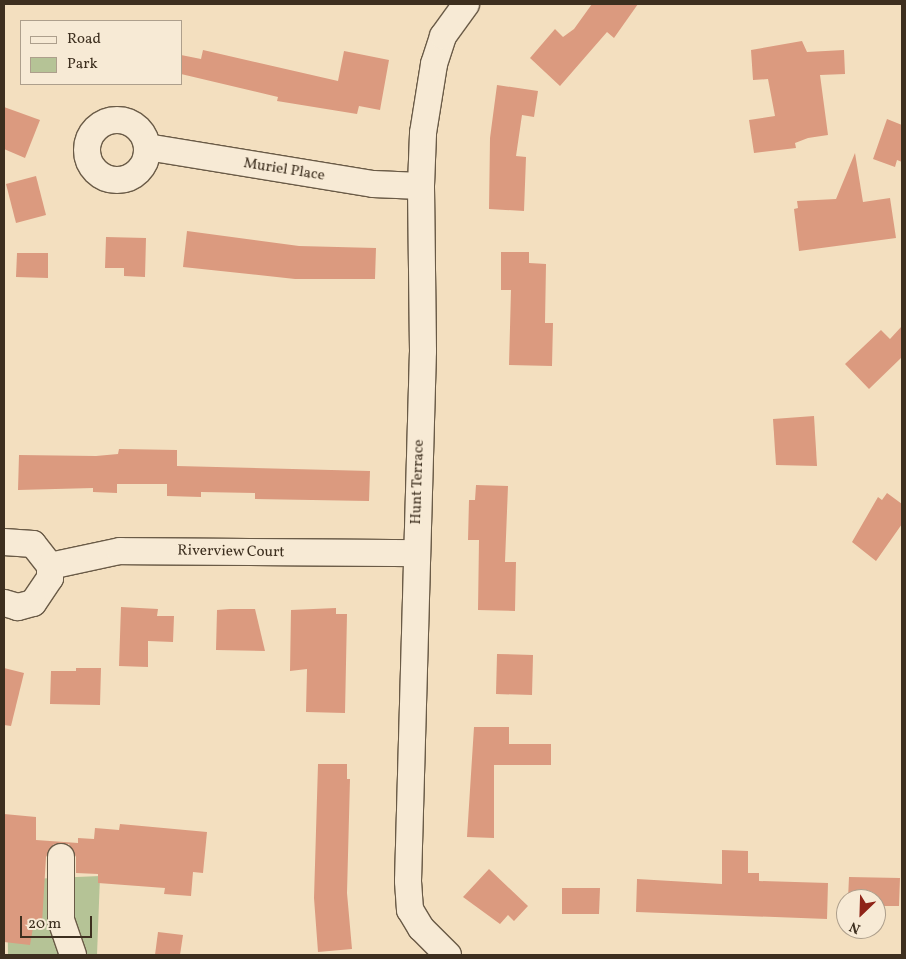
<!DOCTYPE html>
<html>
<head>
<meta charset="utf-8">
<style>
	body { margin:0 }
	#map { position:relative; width:906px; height:959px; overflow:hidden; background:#f3dfbf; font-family:Vollkorn,serif }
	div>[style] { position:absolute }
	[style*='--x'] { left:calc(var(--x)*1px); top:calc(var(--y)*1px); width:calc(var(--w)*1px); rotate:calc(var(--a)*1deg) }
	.green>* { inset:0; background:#b5c396 }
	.building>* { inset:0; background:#db9a7f }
	.roads { filter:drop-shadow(1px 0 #6a5b47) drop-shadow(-1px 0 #6a5b47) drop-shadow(0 1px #6a5b47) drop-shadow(0 -1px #6a5b47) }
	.minor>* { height:26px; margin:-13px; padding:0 13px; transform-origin:13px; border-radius:13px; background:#f7ead5 }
	.minor>.ring { margin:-13px; padding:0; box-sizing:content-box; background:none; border:26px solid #f7ead5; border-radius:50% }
	span { translate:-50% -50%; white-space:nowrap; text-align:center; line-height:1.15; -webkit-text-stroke:5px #f7ead5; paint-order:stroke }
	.street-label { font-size:15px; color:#3d2f1f }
	.frame { position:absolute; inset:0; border:5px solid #3d2f1f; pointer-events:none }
	.legend { position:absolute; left:20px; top:20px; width:162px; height:65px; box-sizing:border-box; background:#f7ead5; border:1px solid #ad9f8c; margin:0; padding:6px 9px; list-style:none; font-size:15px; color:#3d2f1f }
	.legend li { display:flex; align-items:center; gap:10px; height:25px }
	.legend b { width:25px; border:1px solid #ad9f8c }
	.north { position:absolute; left:836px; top:889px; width:50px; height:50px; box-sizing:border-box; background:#f7ead5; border:1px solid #ad9f8c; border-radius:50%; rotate:204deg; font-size:14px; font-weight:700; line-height:20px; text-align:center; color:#3d2f1f }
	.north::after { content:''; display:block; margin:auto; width:18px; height:22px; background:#8f2418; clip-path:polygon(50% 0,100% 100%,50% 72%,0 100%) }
	.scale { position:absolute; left:20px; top:916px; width:72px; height:22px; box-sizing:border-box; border:2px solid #3d2f1f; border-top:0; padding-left:6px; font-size:15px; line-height:18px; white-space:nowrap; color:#3d2f1f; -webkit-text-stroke:4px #f7ead5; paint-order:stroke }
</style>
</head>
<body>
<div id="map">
	<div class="green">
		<i style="clip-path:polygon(100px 876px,97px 955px,8px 955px,7px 880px)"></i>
	</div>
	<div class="building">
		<i style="clip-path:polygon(592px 4px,638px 4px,614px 38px,607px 32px,560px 86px,530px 58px,555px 29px,563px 37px,574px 29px)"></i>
		<i style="clip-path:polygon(802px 41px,807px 52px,844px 50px,845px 74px,820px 75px,828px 135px,808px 138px,795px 143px,796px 148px,754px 153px,749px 120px,775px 116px,768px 79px,753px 80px,751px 50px)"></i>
		<i style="clip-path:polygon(203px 50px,338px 81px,344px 51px,389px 60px,380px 110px,359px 106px,357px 114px,277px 101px,278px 97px,181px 74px,181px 55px,201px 59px)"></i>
		<i style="clip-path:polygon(497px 85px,538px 91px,534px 117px,522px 115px,516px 156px,526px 157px,524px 211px,489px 209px,490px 138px)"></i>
		<i style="clip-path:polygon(4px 107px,40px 120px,25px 158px,4px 149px)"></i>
		<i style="clip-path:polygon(887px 119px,902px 125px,902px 162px,897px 160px,895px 167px,873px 159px)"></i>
		<i style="clip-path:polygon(855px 153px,863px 202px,890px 198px,896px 238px,799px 251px,794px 209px,798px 208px,797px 201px,836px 199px)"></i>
		<i style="clip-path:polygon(36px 176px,46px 215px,16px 223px,6px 184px)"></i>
		<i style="clip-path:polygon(187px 231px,299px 246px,376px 248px,375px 279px,295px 279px,183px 267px)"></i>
		<i style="clip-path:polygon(106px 237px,146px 238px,145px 277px,124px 276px,124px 268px,105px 268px)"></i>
		<i style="clip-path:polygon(501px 252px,529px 252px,529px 263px,546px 264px,545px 323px,553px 323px,552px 366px,509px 365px,511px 290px,501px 290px)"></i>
		<i style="clip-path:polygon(17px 253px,48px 253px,48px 278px,16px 277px)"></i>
		<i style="clip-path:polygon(902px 326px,902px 357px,869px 389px,845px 364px,881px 330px,890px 339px)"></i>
		<i style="clip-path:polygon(814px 416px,817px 466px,776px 465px,773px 419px)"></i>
		<i style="clip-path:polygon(119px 449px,177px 450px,177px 466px,370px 471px,369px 501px,255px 499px,255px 493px,201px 492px,201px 497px,167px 496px,167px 484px,117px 484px,117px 493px,93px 492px,93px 488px,18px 490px,19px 455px,96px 456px,118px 454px)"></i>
		<i style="clip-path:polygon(476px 485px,508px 486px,505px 562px,516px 562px,515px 611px,478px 610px,479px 540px,468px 540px,469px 500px,475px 500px)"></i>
		<i style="clip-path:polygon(887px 493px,902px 504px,902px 524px,876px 561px,852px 542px,878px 497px,882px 500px)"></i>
		<i style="clip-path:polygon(121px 607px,158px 609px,157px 616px,174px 616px,173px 642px,148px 641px,148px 667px,119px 666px)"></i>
		<i style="clip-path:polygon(336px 608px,336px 614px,347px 614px,345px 713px,306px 712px,307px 669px,290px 671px,291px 610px)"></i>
		<i style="clip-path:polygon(230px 609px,255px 609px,265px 651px,216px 650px,217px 610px)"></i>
		<i style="clip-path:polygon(497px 654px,533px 655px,532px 695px,496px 694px)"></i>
		<i style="clip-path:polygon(4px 668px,24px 673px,11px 726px,4px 725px)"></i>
		<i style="clip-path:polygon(76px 668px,101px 668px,100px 705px,50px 704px,51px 671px,76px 671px)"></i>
		<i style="clip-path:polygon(474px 727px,509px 727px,509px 744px,551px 744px,551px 765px,494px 765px,494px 838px,467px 837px)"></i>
		<i style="clip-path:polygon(318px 764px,347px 764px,347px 779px,350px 779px,347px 893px,352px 949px,318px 952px,314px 898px)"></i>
		<i style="clip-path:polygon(4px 814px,36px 817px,36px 840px,78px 843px,78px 838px,94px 839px,95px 828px,119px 830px,120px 824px,207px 832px,203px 873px,193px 872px,191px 896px,164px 894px,165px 888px,98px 883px,98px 874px,76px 873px,76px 857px,69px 844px,54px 844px,46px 857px,42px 923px,34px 922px,30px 945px,4px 942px)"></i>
		<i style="clip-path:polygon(722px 850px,748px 851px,748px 873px,759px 873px,759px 881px,828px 883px,827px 919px,636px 912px,637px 879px,722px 884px)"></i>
		<i style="clip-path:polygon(489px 869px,528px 906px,514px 921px,508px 915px,500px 924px,463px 897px)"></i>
		<i style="clip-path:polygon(849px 877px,900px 878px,899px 906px,876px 906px,876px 899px,848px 899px)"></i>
		<i style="clip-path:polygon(562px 888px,600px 888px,599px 914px,562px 914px)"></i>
		<i style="clip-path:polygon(158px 932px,183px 935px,180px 955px,155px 955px)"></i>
	</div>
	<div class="roads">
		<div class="minor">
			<i class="ring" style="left:87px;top:120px;width:34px;height:34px"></i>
			<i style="--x:147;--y:147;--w:229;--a:9.3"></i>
			<i style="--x:373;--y:184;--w:48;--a:2.4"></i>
			<i style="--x:4;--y:542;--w:29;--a:4"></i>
			<i style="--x:33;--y:544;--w:28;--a:52"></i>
			<i style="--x:50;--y:566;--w:12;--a:90"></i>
			<i style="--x:50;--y:578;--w:30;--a:124"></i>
			<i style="--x:33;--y:603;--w:16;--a:165"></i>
			<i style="--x:18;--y:607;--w:15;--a:-164"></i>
			<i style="--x:50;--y:566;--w:72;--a:-12.1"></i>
			<i style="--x:120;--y:551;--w:295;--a:0.4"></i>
			<i style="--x:61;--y:857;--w:63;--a:90"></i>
			<i style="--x:61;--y:920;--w:37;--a:71"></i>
			<i style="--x:448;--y:955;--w:38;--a:-135"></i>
			<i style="--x:421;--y:928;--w:21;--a:-121"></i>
			<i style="--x:410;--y:910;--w:29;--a:-94"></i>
			<i style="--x:408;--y:881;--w:530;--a:-88.38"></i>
			<i style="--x:423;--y:351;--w:165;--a:-90.7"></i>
			<i style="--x:421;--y:186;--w:53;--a:-87.8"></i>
			<i style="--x:423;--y:133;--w:70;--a:-80.9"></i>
			<i style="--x:434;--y:64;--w:29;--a:-72"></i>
			<i style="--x:443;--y:36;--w:39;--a:-54"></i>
		</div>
	</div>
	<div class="street-label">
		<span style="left:284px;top:170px;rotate:9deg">Muriel Place</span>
		<span style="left:418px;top:482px;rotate:-88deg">Hunt Terrace</span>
		<span style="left:231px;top:552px;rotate:1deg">Riverview Court</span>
	</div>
	<div class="frame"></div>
	<ul class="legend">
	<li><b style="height:6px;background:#f7ead5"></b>Road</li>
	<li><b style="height:14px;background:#b5c396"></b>Park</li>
	</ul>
	<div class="north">N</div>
	<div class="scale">20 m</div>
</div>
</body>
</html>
